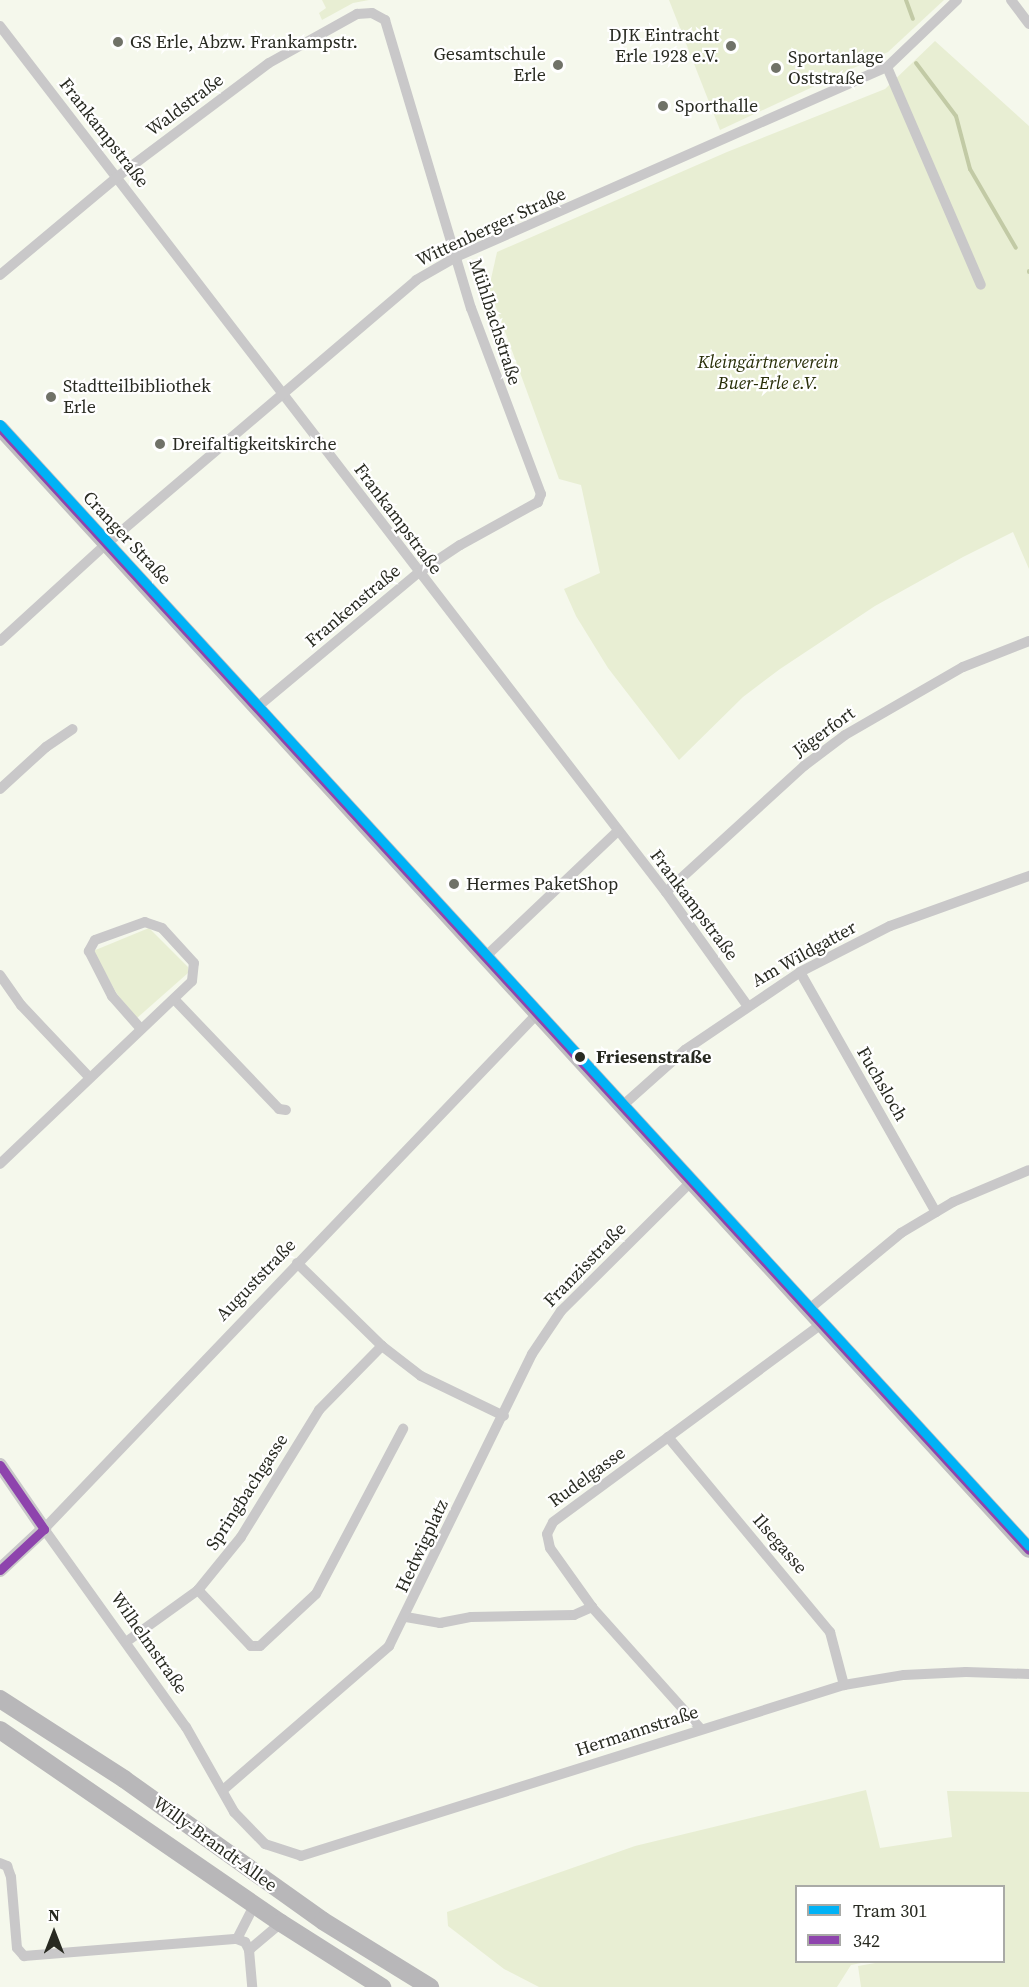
<!DOCTYPE html>
<html>
<head>
<meta charset="utf-8">
<style>
	body { margin:0 }
	#map { position:relative; width:1029px; height:1987px; overflow:hidden; background:#f5f8ec; font-family:"Source Serif 4",serif }
	div>[style] { position:absolute }
	[style*='--x'] { left:calc(var(--x)*1px); top:calc(var(--y)*1px); width:calc(var(--w)*1px); rotate:calc(var(--a)*1deg) }
	.green>* { inset:0; background:#e8eed3 }
	.stream>* { height:4px; margin:-2px; padding:0 2px; transform-origin:2px; border-radius:2px; background:#c2caa5 }
	.minor>* { height:10px; margin:-5px; padding:0 5px; transform-origin:5px; border-radius:5px; background:#c9c8c9 }
	.tertiary>* { height:14px; margin:-7px; padding:0 7px; transform-origin:7px; border-radius:7px; background:#c9c8c9 }
	.secondary>* { height:16px; margin:-8px; padding:0 8px; transform-origin:8px; border-radius:8px; background:#bfbec0 }
	.primary>* { height:18px; margin:-9px; padding:0 9px; transform-origin:9px; border-radius:9px; background:#b8b7b9 }
	.bus-1>* { height:9px; margin:-4.5px; padding:0 4.5px; transform-origin:4.5px; border-radius:4.5px; background:#8e44ad }
	.tram-1>* { height:9px; margin:-4.5px; padding:0 4.5px; transform-origin:4.5px; border-radius:4.5px; background:#00b2f6 }
	.dots>* { width:16px; height:16px; translate:-50% -50%; box-sizing:border-box; border:3px solid #fff; border-radius:50% }
	span { translate:-50% -50%; white-space:nowrap; text-align:center; line-height:1.15; -webkit-text-stroke:4.5px #fff; paint-order:stroke }
	.poi-label { font-size:18px; color:#282a21 }
	.right { translate:-100% -50%; text-align:right }
	.left { translate:0 -50%; text-align:left }
	.street-label { font-size:18px; color:#282a21 }
	.park-label { font-size:18px; color:#272d06; font-style:italic }
	.stop-label { font-size:18px; color:#282a21; font-weight:700 }
	.legend { position:absolute; left:795px; top:1885px; width:210px; height:78px; box-sizing:border-box; background:#fff; border:2px solid #a9aaa6; margin:0; padding:8px 10px; list-style:none; font-size:18px; color:#282a21 }
	.legend li { display:flex; align-items:center; gap:12px; height:30px }
	.legend b { width:30px; border:2px solid #a9aaa6 }
	.north { position:absolute; left:24px; top:1903px; width:60px; height:60px; -webkit-text-stroke:4px #fff; paint-order:stroke; rotate:0deg; font-size:16px; font-weight:700; line-height:24px; text-align:center; color:#282a21 }
	.north::after { content:''; display:block; margin:auto; width:21px; height:27px; background:#282a21; clip-path:polygon(50% 0,100% 100%,50% 72%,0 100%) }
</style>
</head>
<body>
<div id="map">
	<div class="green">
		<i style="clip-path:polygon(322px 0,369px 0,353px 3px,322px 20px,319px 13px,326px 8px)"></i>
		<i style="clip-path:polygon(669px 0,944px 0,888px 52px,720px 130px)"></i>
		<i style="clip-path:polygon(935px 41px,1029px 126px,1029px 569px,1013px 532px,963px 557px,875px 606px,780px 669px,743px 697px,679px 760px,608px 668px,576px 616px,564px 589px,600px 573px,581px 485px,559px 479px,489px 288px,497px 252px,727px 152px,885px 89px)"></i>
		<i style="clip-path:polygon(149px 928px,188px 967px,188px 973px,137px 1018px,117px 994px,93px 951px)"></i>
		<i style="clip-path:polygon(866px 1790px,880px 1848px,952px 1837px,947px 1791px,1029px 1792px,1029px 1987px,861px 1987px,858px 1966px,881px 1962px,1004px 1962px,1004px 1886px,796px 1886px,796px 1962px,866px 1962px,851px 1965px,837px 1987px,539px 1987px,504px 1969px,448px 1926px,447px 1912px,635px 1846px)"></i>
	</div>
	<div class="stream">
		<i style="--x:906;--y:0;--w:20;--a:70"></i>
		<i style="--x:916;--y:63;--w:66;--a:53"></i>
		<i style="--x:956;--y:116;--w:55;--a:75.2"></i>
		<i style="--x:970;--y:169;--w:91;--a:59.8"></i>
		<i style="--x:1029;--y:271;--w:1;--a:90"></i>
	</div>
	<div class="minor">
		<i style="--x:1011;--y:0;--w:30;--a:53"></i>
		<i style="--x:0;--y:26;--w:1092;--a:52.44"></i>
		<i style="--x:666;--y:892;--w:139;--a:54.4"></i>
		<i style="--x:887;--y:67;--w:237;--a:66.7"></i>
		<i style="--x:0;--y:275;--w:153;--a:-39.9"></i>
		<i style="--x:117;--y:177;--w:190;--a:-36.9"></i>
		<i style="--x:269;--y:63;--w:101;--a:-29.1"></i>
		<i style="--x:357;--y:14;--w:15;--a:-4"></i>
		<i style="--x:372;--y:13;--w:15;--a:28"></i>
		<i style="--x:385;--y:20;--w:301;--a:73.4"></i>
		<i style="--x:471;--y:308;--w:199;--a:69.4"></i>
		<i style="--x:541;--y:494;--w:9;--a:111"></i>
		<i style="--x:538;--y:502;--w:89;--a:151.1"></i>
		<i style="--x:460;--y:545;--w:50;--a:146.3"></i>
		<i style="--x:418;--y:573;--w:211;--a:140.2"></i>
		<i style="--x:0;--y:641;--w:141;--a:-42.4"></i>
		<i style="--x:104;--y:546;--w:410;--a:-40.4"></i>
		<i style="--x:416;--y:280;--w:46;--a:-29.9"></i>
		<i style="--x:456;--y:257;--w:471;--a:-23.8"></i>
		<i style="--x:887;--y:67;--w:97;--a:-43.7"></i>
		<i style="--x:0;--y:789;--w:62;--a:-42.4"></i>
		<i style="--x:46;--y:747;--w:32;--a:-34"></i>
		<i style="--x:666;--y:892;--w:187;--a:-42.4"></i>
		<i style="--x:804;--y:766;--w:51;--a:-37.1"></i>
		<i style="--x:845;--y:735;--w:136;--a:-30"></i>
		<i style="--x:963;--y:667;--w:71;--a:-21.5"></i>
		<i style="--x:484;--y:958;--w:185;--a:-43.5"></i>
		<i style="--x:800;--y:972;--w:276;--a:60.5"></i>
		<i style="--x:0;--y:975;--w:37;--a:55"></i>
		<i style="--x:21;--y:1005;--w:100;--a:46.6"></i>
		<i style="--x:174;--y:999;--w:152;--a:46.3"></i>
		<i style="--x:279;--y:1109;--w:7;--a:8"></i>
		<i style="--x:537;--y:1014;--w:713;--a:133.75"></i>
		<i style="--x:44;--y:1529;--w:244;--a:54.4"></i>
		<i style="--x:186;--y:1727;--w:98;--a:60.5"></i>
		<i style="--x:234;--y:1812;--w:45;--a:45.9"></i>
		<i style="--x:265;--y:1844;--w:38;--a:18"></i>
		<i style="--x:301;--y:1856;--w:569;--a:-17.48"></i>
		<i style="--x:844;--y:1685;--w:61;--a:-9.5"></i>
		<i style="--x:904;--y:1675;--w:62;--a:-2.8"></i>
		<i style="--x:966;--y:1672;--w:63;--a:1.8"></i>
		<i style="--x:621;--y:1107;--w:86;--a:-41.7"></i>
		<i style="--x:685;--y:1050;--w:139;--a:-34.1"></i>
		<i style="--x:800;--y:972;--w:101;--a:-27.1"></i>
		<i style="--x:890;--y:926;--w:148;--a:-19.8"></i>
		<i style="--x:0;--y:1164;--w:265;--a:-43.6"></i>
		<i style="--x:192;--y:981;--w:18;--a:-84"></i>
		<i style="--x:194;--y:963;--w:47;--a:-132.4"></i>
		<i style="--x:162;--y:928;--w:18;--a:-161"></i>
		<i style="--x:145;--y:922;--w:53;--a:160.2"></i>
		<i style="--x:95;--y:940;--w:13;--a:119"></i>
		<i style="--x:89;--y:951;--w:51;--a:62.9"></i>
		<i style="--x:112;--y:996;--w:44;--a:48.7"></i>
		<i style="--x:297;--y:1263;--w:119;--a:44.3"></i>
		<i style="--x:382;--y:1346;--w:49;--a:37.6"></i>
		<i style="--x:421;--y:1376;--w:92;--a:25.7"></i>
		<i style="--x:808;--y:1310;--w:121;--a:-39.6"></i>
		<i style="--x:901;--y:1233;--w:61;--a:-30.8"></i>
		<i style="--x:953;--y:1202;--w:82;--a:-22.8"></i>
		<i style="--x:668;--y:1437;--w:254;--a:50.3"></i>
		<i style="--x:830;--y:1632;--w:55;--a:75.2"></i>
		<i style="--x:198;--y:1590;--w:77;--a:46.6"></i>
		<i style="--x:251;--y:1646;--w:9;--a:0"></i>
		<i style="--x:260;--y:1646;--w:76;--a:-42.9"></i>
		<i style="--x:316;--y:1594;--w:187;--a:-62.2"></i>
		<i style="--x:406;--y:1617;--w:35;--a:10"></i>
		<i style="--x:440;--y:1623;--w:32;--a:-11"></i>
		<i style="--x:471;--y:1617;--w:103;--a:-1.1"></i>
		<i style="--x:574;--y:1615;--w:20;--a:-24"></i>
		<i style="--x:126;--y:1642;--w:89;--a:-35.8"></i>
		<i style="--x:198;--y:1590;--w:68;--a:-50.9"></i>
		<i style="--x:241;--y:1537;--w:149;--a:-58.4"></i>
		<i style="--x:319;--y:1410;--w:90;--a:-45.5"></i>
		<i style="--x:700;--y:1728;--w:162;--a:-131.8"></i>
		<i style="--x:592;--y:1607;--w:72;--a:-125.4"></i>
		<i style="--x:550;--y:1548;--w:14;--a:-102"></i>
		<i style="--x:547;--y:1534;--w:13;--a:-63"></i>
		<i style="--x:553;--y:1522;--w:334;--a:-36.4"></i>
		<i style="--x:223;--y:1790;--w:220;--a:-40.9"></i>
		<i style="--x:389;--y:1646;--w:325;--a:-63.9"></i>
		<i style="--x:532;--y:1354;--w:52;--a:-56"></i>
		<i style="--x:561;--y:1311;--w:183;--a:-44.8"></i>
		<i style="--x:0;--y:1863;--w:8;--a:23"></i>
		<i style="--x:7;--y:1866;--w:12;--a:70"></i>
		<i style="--x:11;--y:1877;--w:71;--a:85.2"></i>
		<i style="--x:17;--y:1948;--w:11;--a:49"></i>
		<i style="--x:24;--y:1956;--w:214;--a:-4.6"></i>
		<i style="--x:237;--y:1939;--w:9;--a:21"></i>
		<i style="--x:245;--y:1942;--w:9;--a:63"></i>
		<i style="--x:249;--y:1950;--w:37;--a:85"></i>
		<i style="--x:237;--y:1939;--w:39;--a:-63"></i>
		<i style="--x:249;--y:1950;--w:42;--a:-40.2"></i>
	</div>
	<div class="tertiary">
		<i style="--x:0;--y:1465;--w:78;--a:55.5"></i>
		<i style="--x:44;--y:1529;--w:60;--a:137"></i>
	</div>
	<div class="secondary">
		<i style="--x:0;--y:428;--w:1522;--a:47.48"></i>
	</div>
	<div class="primary">
		<i style="--x:0;--y:1699;--w:148;--a:32.8"></i>
		<i style="--x:124;--y:1779;--w:244;--a:35.5"></i>
		<i style="--x:323;--y:1921;--w:126;--a:31.7"></i>
		<i style="--x:0;--y:1730;--w:341;--a:34.5"></i>
		<i style="--x:281;--y:1923;--w:120;--a:32.4"></i>
	</div>
	<div class="bus-1">
		<i style="--x:0;--y:428;--w:1522;--a:47.48"></i>
		<i style="--x:0;--y:1465;--w:78;--a:55.5"></i>
		<i style="--x:0;--y:1570;--w:60;--a:-43"></i>
	</div>
	<div class="tram-1">
		<i style="--x:0;--y:424;--w:1522;--a:47.48"></i>
	</div>
	<div class="dots">
		<i style="left:118px;top:42px;background:#707268"></i>
		<i style="left:731px;top:46px;background:#707268"></i>
		<i style="left:558px;top:65px;background:#707268"></i>
		<i style="left:776px;top:68px;background:#707268"></i>
		<i style="left:663px;top:106px;background:#707268"></i>
		<i style="left:51px;top:397px;background:#707268"></i>
		<i style="left:160px;top:444px;background:#707268"></i>
		<i style="left:454px;top:884px;background:#707268"></i>
		<i style="left:580px;top:1057px;background:#282a21"></i>
	</div>
	<div class="poi-label">
		<span class="right" style="left:719px;top:46px">DJK Eintracht<br>Erle 1928 e.V.</span>
		<span class="left" style="left:130px;top:42px">GS Erle, Abzw. Frankampstr.</span>
		<span class="right" style="left:546px;top:65px">Gesamtschule<br>Erle</span>
		<span class="left" style="left:788px;top:68px">Sportanlage<br>Oststraße</span>
		<span class="left" style="left:675px;top:106px">Sporthalle</span>
		<span class="left" style="left:63px;top:397px">Stadtteilbibliothek<br>Erle</span>
		<span class="left" style="left:172px;top:444px">Dreifaltigkeitskirche</span>
		<span class="left" style="left:466px;top:884px">Hermes PaketShop</span>
	</div>
	<div class="street-label">
		<span style="left:185px;top:105px;rotate:-37deg">Waldstraße</span>
		<span style="left:104px;top:133px;rotate:52deg">Frankampstraße</span>
		<span style="left:491px;top:227px;rotate:-25deg">Wittenberger Straße</span>
		<span style="left:495px;top:322px;rotate:72deg">Mühlbachstraße</span>
		<span style="left:398px;top:519px;rotate:53deg">Frankampstraße</span>
		<span style="left:127px;top:538px;rotate:47deg">Cranger Straße</span>
		<span style="left:353px;top:606px;rotate:-40deg">Frankenstraße</span>
		<span style="left:824px;top:732px;rotate:-36deg">Jägerfort</span>
		<span style="left:694px;top:905px;rotate:53deg">Frankampstraße</span>
		<span style="left:804px;top:954px;rotate:-29deg">Am Wildgatter</span>
		<span style="left:882px;top:1084px;rotate:60deg">Fuchsloch</span>
		<span style="left:585px;top:1265px;rotate:-46deg">Franzisstraße</span>
		<span style="left:256px;top:1280px;rotate:-46deg">Auguststraße</span>
		<span style="left:587px;top:1477px;rotate:-36deg">Rudelgasse</span>
		<span style="left:247px;top:1492px;rotate:-57deg">Springbachgasse</span>
		<span style="left:780px;top:1544px;rotate:49deg">Ilsegasse</span>
		<span style="left:422px;top:1546px;rotate:-65deg">Hedwigplatz</span>
		<span style="left:149px;top:1643px;rotate:55deg">Wilhelmstraße</span>
		<span style="left:637px;top:1731px;rotate:-18deg">Hermannstraße</span>
		<span style="left:215px;top:1844px;rotate:36deg">Willy-Brandt-Allee</span>
	</div>
	<div class="park-label">
		<span style="left:768px;top:373px">Kleingärtnerverein<br>Buer-Erle e.V.</span>
	</div>
	<div class="stop-label">
		<span class="left" style="left:596px;top:1057px">Friesenstraße</span>
	</div>
	<ul class="legend">
	<li><b style="height:8px;background:#00b2f6"></b>Tram 301</li>
	<li><b style="height:8px;background:#8e44ad"></b>342</li>
	</ul>
	<div class="north">N</div>
</div>
</body>
</html>
